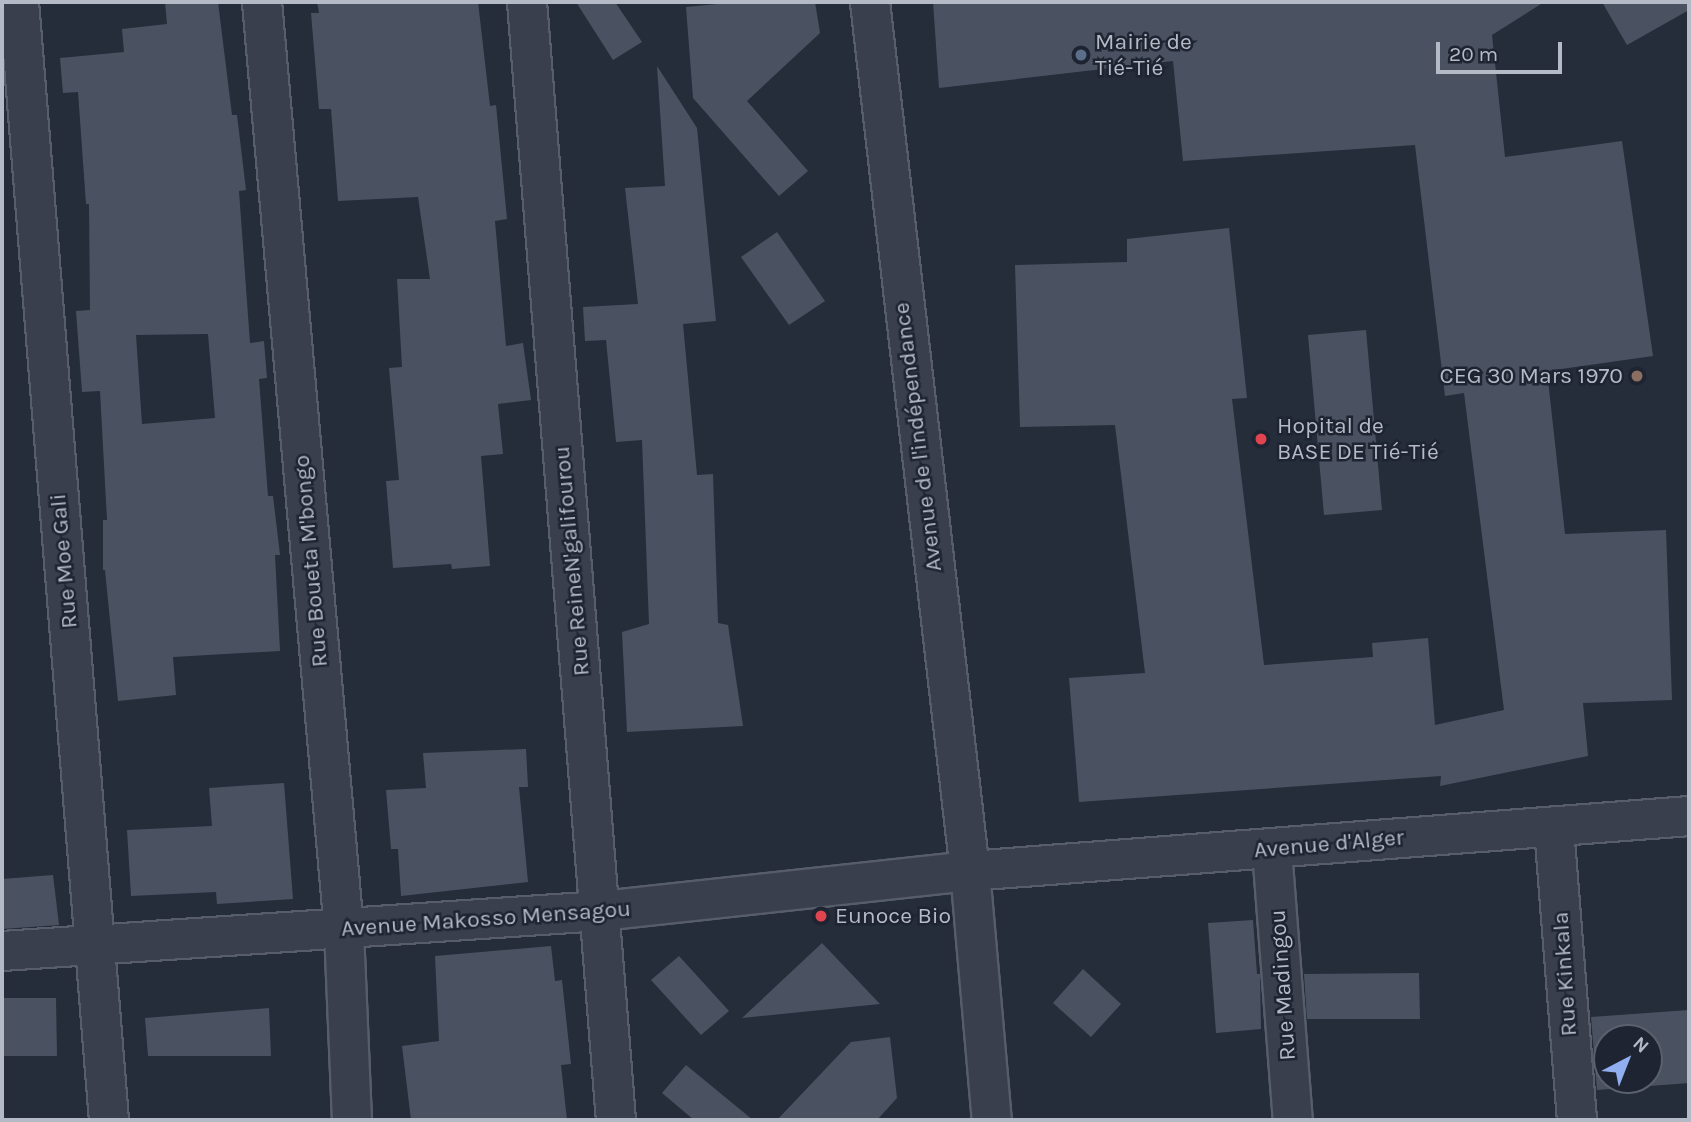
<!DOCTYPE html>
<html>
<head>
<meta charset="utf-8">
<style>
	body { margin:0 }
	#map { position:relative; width:1691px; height:1122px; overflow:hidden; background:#252d3b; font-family:Karla,sans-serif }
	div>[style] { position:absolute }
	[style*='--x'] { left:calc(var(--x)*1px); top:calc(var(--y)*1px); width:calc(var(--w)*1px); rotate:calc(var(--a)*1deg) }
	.building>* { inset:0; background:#4a5262 }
	.roads { filter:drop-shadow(2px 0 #575d6a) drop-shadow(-2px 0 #575d6a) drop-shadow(0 2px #575d6a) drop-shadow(0 -2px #575d6a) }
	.minor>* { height:38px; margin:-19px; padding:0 19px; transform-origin:19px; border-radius:19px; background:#393f4c }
	.tertiary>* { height:38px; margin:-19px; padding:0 19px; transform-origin:19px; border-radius:19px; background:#393f4c }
	.dots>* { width:19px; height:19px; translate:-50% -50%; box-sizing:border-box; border:4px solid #1e2431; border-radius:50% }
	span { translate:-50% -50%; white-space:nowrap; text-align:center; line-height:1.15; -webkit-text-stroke:5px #1e2431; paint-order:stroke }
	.poi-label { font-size:23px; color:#b5bac7 }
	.left { translate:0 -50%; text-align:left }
	.right { translate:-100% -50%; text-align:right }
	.street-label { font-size:23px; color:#b5bac7 }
	.frame { position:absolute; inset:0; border:4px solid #b5bac7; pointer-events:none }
	.north { position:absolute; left:1593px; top:1024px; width:70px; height:70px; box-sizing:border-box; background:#1e2431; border:2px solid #5a606d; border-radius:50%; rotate:42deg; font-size:19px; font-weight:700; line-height:28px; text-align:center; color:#b5bac7 }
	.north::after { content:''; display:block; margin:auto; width:24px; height:32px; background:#91aef0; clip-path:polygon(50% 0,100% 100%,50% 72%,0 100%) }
	.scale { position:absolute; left:1436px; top:42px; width:126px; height:32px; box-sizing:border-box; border:4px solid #b5bac7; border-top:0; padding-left:9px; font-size:21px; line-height:24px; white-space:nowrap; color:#b5bac7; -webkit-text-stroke:5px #1e2431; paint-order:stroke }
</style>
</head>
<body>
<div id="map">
	<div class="building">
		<i style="clip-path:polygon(evenodd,165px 2px,218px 2px,232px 115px,237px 115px,246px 190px,239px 191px,250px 343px,264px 341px,267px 378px,259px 379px,268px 496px,273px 496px,280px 555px,275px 555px,280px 651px,173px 657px,176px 695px,118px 701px,105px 570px,103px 570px,103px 520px,107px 520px,100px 391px,82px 392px,76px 311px,90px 310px,89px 204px,86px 204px,78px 92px,63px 93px,60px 58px,124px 52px,122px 29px,167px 24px,165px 2px,208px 334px,215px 418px,142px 424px,136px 335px,208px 334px)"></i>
		<i style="clip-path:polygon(317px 2px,478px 2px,490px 106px,496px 105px,507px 219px,495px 221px,506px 346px,523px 343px,531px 400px,498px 404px,503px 454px,481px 456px,490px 566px,452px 569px,451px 564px,393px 568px,386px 481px,399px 480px,389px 368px,402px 367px,397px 279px,430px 279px,418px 197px,338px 201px,331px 109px,319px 109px,311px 13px,319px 13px)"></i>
		<i style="clip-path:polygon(576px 2px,615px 2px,642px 42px,613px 60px)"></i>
		<i style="clip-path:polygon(738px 2px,815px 2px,820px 33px,747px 101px,808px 171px,779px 196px,693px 98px,686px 7px)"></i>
		<i style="clip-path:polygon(933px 2px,1544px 2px,1492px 35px,1505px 157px,1622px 141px,1653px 356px,1547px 371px,1565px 534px,1666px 530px,1672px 700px,1583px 703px,1588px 756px,1440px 786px,1441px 776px,1079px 802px,1069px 678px,1145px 673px,1115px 425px,1020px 427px,1015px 265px,1127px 262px,1127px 239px,1229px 228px,1247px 398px,1232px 399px,1264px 665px,1373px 657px,1372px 643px,1428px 638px,1435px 725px,1504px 710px,1464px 393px,1445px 396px,1415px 145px,1183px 161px,1173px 61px,939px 88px)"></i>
		<i style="clip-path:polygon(1602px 2px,1689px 2px,1689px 10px,1627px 45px)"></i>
		<i style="clip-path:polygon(657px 66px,697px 128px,716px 321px,683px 324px,697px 475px,713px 474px,718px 623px,728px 625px,743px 726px,627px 732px,622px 632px,649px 624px,642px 440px,616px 442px,606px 340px,585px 341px,583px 307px,638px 304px,625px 188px,665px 186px)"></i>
		<i style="clip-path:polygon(777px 232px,825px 301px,789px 325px,741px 257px)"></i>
		<i style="clip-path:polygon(1366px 330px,1382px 510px,1324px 515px,1308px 335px)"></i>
		<i style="clip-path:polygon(526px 749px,528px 787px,519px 787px,528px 882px,401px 896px,398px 849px,391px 849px,386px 790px,426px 788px,423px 753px)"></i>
		<i style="clip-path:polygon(284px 783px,293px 899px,217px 904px,216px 892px,131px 896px,127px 830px,212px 826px,209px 788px)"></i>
		<i style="clip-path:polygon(53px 875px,59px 925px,2px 929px,2px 879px)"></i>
		<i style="clip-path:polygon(1253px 920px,1257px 974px,1260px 974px,1261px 1029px,1216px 1033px,1208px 923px)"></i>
		<i style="clip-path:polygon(822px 943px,880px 1004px,742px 1018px)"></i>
		<i style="clip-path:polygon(551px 946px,555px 981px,562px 980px,571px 1064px,561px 1065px,567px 1120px,411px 1120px,402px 1046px,439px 1041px,435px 956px)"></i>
		<i style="clip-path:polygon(679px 956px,729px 1011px,701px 1035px,651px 980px)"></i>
		<i style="clip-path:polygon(1083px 969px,1121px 1004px,1091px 1037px,1053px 1003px)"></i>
		<i style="clip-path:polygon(1419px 973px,1420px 1019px,1307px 1019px,1304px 974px)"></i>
		<i style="clip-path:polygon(2px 998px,56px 998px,57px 1056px,2px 1056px)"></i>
		<i style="clip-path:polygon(269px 1008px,271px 1056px,148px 1056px,145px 1018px)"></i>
		<i style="clip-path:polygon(evenodd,1689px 1010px,1689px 1083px,1597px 1090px,1591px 1017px,1689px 1010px,1607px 1038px,1649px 1038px,1649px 1080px,1607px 1080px,1607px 1038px)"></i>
		<i style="clip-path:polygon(890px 1037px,897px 1098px,877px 1120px,777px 1120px,851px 1042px)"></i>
		<i style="clip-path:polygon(686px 1065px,753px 1120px,694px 1120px,662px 1093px)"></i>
	</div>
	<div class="roads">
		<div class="minor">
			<i style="--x:19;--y:2;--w:1122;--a:85.4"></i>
			<i style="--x:262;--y:2;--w:932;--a:84.95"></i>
			<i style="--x:344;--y:930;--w:190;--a:87.6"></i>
			<i style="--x:527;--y:2;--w:1122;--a:85.45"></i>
			<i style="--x:1554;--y:828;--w:293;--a:85.5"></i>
			<i style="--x:1272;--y:850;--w:271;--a:85.6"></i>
			<i style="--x:2;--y:951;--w:600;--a:-3.82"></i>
			<i style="--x:601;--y:911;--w:371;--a:-6.2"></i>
			<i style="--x:970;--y:871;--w:721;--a:-4.37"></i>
		</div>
		<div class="tertiary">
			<i style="--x:870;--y:2;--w:875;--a:83.44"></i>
			<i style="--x:970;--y:871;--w:250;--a:85"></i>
		</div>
	</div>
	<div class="dots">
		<i style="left:1081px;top:55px;background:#5c6f8a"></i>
		<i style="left:1637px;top:376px;background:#8d6e63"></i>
		<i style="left:1261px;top:439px;background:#e0444e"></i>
		<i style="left:821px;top:916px;background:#e0444e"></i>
	</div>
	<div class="poi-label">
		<span class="left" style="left:1095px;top:55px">Mairie de<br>Tié-Tié</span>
		<span class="right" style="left:1623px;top:376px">CEG 30 Mars 1970</span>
		<span class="left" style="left:1277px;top:439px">Hopital de<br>BASE DE Tié-Tié</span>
		<span class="left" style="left:835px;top:916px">Eunoce Bio</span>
	</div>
	<div class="street-label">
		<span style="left:918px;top:437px;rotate:-97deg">Avenue de l'indépendance</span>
		<span style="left:64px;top:561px;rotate:-95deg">Rue Moe Gali</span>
		<span style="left:311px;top:561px;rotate:-95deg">Rue Boueta M'bongo</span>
		<span style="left:572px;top:561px;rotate:-95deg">Rue ReineN'galifourou</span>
		<span style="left:1329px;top:844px;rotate:-5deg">Avenue d'Alger</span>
		<span style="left:486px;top:919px;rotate:-4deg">Avenue Makosso Mensagou</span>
		<span style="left:1565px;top:974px;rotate:-94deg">Rue Kinkala</span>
		<span style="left:1283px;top:985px;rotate:-94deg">Rue Madingou</span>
	</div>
	<div class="frame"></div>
	<div class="north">N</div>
	<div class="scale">20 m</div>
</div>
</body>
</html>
